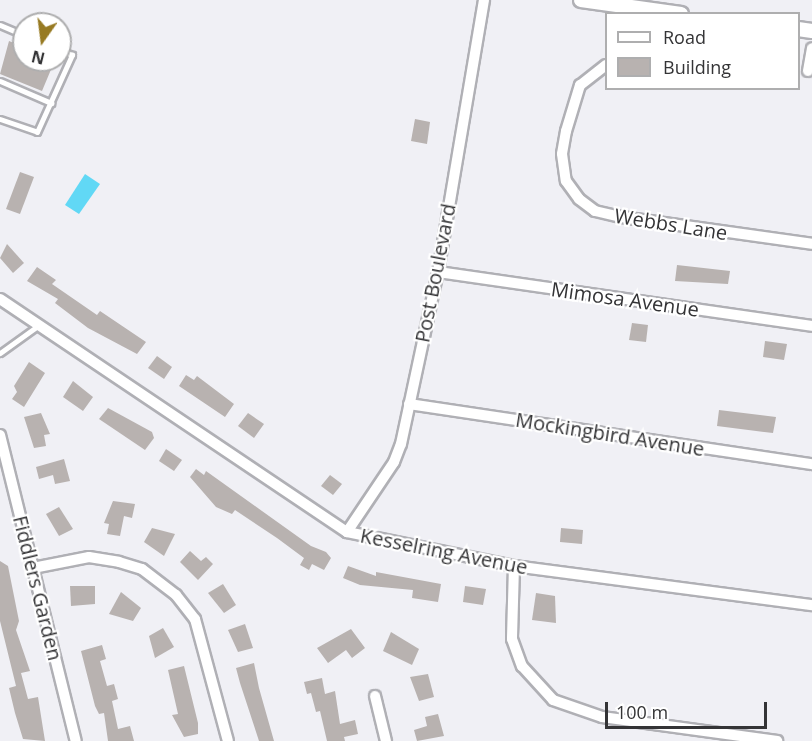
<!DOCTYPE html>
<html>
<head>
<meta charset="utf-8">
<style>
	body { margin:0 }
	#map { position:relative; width:812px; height:741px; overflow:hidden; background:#f0f0f5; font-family:"Open Sans",sans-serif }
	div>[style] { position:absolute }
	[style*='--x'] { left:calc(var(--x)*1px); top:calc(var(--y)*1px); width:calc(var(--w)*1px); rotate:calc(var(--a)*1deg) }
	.water>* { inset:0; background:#61d8f5 }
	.building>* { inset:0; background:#b8b2b0 }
	.roads { filter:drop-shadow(2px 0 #b0b0b5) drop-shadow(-2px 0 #b0b0b5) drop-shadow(0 2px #b0b0b5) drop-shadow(0 -2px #b0b0b5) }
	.service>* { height:5px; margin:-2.5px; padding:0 2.5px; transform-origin:2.5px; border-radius:2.5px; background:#fff }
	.minor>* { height:10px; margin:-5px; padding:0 5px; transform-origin:5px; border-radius:5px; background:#fff }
	.tertiary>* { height:14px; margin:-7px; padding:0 7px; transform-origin:7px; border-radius:7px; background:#fff }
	span { translate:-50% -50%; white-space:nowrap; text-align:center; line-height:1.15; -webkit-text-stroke:4.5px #fff; paint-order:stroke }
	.street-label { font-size:20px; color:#343436 }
	.legend { position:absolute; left:605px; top:12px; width:195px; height:78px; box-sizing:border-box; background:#fff; border:2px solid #aeaeaf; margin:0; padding:8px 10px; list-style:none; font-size:18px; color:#343436 }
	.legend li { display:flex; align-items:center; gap:12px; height:30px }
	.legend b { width:30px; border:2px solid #aeaeaf }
	.north { position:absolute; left:12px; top:12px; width:60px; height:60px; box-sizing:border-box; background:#fff; border:2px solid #aeaeaf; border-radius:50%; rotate:194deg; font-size:16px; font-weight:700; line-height:24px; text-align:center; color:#343436 }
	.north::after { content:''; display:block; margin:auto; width:21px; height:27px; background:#977a22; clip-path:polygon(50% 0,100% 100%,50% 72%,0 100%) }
	.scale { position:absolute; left:605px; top:702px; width:162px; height:27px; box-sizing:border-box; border:3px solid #343436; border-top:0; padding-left:8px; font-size:18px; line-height:21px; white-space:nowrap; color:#343436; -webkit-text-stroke:4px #fff; paint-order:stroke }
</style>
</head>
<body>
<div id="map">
	<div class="water">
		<i style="clip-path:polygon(85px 174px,100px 184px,79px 214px,65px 205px)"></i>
	</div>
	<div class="building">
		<i style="clip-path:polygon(9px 41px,24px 47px,24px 60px,55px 60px,42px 91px,0 74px)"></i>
		<i style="clip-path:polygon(415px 119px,430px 122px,427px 144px,411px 141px)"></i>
		<i style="clip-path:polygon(20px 172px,34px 177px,20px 214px,6px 209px)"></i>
		<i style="clip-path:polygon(7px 244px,24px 263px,13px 273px,0 258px)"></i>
		<i style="clip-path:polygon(677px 265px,730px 271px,728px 284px,675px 281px)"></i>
		<i style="clip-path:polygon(37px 267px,56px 280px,52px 284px,97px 315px,100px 311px,146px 342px,137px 354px,88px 328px,55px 303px,58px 299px,27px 281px)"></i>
		<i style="clip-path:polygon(632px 323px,648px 325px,646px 342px,629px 340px)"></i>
		<i style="clip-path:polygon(765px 341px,787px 344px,784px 360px,763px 357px)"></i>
		<i style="clip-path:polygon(157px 356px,172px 367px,164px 379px,148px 368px)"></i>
		<i style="clip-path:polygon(29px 362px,45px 373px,24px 407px,12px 399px,17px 392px,14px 386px)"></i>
		<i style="clip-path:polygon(186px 375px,194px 380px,197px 376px,234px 404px,225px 417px,179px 386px)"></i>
		<i style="clip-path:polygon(73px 381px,93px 397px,83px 411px,63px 397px)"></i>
		<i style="clip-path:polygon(108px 408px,152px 432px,154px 438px,145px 450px,99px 419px)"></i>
		<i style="clip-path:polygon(719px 410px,776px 417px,773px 433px,717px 426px)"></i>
		<i style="clip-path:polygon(41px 413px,50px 434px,44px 435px,46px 446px,34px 448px,24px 417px)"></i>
		<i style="clip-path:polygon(248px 413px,264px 424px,254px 438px,238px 426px)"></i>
		<i style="clip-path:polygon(166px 449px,182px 460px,174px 471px,159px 461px)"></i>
		<i style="clip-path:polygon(64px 459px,70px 481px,55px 484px,53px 475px,39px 479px,36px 467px)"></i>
		<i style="clip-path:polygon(196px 469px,204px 475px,206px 471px,311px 546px,326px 552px,331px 558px,324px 570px,312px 564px,309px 570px,300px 565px,304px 558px,277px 538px,235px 510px,232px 514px,216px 507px,190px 477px)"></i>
		<i style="clip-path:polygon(330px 475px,342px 484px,333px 495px,321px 486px)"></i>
		<i style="clip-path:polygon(113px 501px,135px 504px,132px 518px,124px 516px,120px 536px,107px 534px,109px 524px,104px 523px)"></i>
		<i style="clip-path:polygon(59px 507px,73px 529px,59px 536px,46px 514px)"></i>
		<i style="clip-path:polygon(152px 528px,175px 534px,164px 556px,144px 542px)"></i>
		<i style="clip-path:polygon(561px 528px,583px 530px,582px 544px,560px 542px)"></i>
		<i style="clip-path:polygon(190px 551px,201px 561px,206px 557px,213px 564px,198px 580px,180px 562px)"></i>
		<i style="clip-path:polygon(0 561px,8px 566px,19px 621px,16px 630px,30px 671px,21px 673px,28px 699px,38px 697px,45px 741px,23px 739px,15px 713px,9px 688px,16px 686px,0 621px)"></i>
		<i style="clip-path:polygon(348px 566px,376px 576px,376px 572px,441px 584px,438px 602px,412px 598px,413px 590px,360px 585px,343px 578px)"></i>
		<i style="clip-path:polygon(223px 584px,236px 605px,224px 613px,208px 593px)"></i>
		<i style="clip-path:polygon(70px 586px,95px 586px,95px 604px,71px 606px)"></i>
		<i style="clip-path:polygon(465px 586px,486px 589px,483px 605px,463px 602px)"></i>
		<i style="clip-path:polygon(121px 592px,141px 608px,133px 621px,109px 614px)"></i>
		<i style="clip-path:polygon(536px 593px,555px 596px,556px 623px,532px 620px)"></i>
		<i style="clip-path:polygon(245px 624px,253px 648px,238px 652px,228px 630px)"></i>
		<i style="clip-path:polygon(163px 628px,174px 647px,155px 658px,149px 636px)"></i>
		<i style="clip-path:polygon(351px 629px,365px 648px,352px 658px,346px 650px,328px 663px,317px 648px)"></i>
		<i style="clip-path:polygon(391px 632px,419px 649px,412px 665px,383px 651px)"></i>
		<i style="clip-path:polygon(102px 645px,106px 659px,100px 661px,107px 686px,114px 684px,118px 699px,112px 701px,118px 729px,130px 726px,134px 741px,108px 741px,104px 713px,99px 714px,95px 706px,81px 651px)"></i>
		<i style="clip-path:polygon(254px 663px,259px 688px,274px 741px,259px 741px,240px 683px,236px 668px)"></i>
		<i style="clip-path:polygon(184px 666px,198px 723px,198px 734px,184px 737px,172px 715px,178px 714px,168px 670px)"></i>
		<i style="clip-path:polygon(428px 674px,434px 697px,419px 701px,410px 677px)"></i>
		<i style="clip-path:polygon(322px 678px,325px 694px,335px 691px,340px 724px,355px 720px,358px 734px,344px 737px,345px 741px,327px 741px,320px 711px,316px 712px,311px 693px,307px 694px,304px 682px)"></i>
		<i style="clip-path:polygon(438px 714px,444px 736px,417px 741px,414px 730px,427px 726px,425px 717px)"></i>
	</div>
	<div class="roads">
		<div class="service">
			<i style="--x:0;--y:25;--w:26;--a:23"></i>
			<i style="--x:0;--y:81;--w:56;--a:23.3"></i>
			<i style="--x:0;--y:119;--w:39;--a:19"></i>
			<i style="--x:37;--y:132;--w:85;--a:-65.6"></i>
			<i style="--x:72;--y:55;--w:13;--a:-157"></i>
			<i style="--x:0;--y:353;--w:48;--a:-35.7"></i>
		</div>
		<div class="minor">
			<i style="--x:606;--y:65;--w:33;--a:142"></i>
			<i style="--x:580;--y:85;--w:48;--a:106.9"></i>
			<i style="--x:566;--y:131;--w:23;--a:100"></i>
			<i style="--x:562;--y:154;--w:27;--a:82"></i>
			<i style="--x:566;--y:181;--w:22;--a:54"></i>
			<i style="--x:579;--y:199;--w:20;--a:37"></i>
			<i style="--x:595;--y:211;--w:27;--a:13"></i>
			<i style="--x:621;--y:217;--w:193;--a:8"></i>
			<i style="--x:808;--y:71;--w:23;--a:-80"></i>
			<i style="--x:438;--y:272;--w:378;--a:8.2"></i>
			<i style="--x:0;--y:299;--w:418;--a:33.9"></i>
			<i style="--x:347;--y:532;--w:170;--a:11.5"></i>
			<i style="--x:514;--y:566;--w:301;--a:7.5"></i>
			<i style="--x:409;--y:404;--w:407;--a:8.5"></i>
			<i style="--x:0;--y:435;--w:315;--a:76.1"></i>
			<i style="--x:347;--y:532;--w:84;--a:-56.1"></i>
			<i style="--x:394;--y:462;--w:19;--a:-69"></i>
			<i style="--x:401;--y:444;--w:176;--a:-77.9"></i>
			<i style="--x:438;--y:272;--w:276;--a:-80.4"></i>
			<i style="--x:514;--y:566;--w:73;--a:91.6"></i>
			<i style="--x:512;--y:639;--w:29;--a:70"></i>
			<i style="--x:522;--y:666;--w:46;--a:47.6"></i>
			<i style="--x:553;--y:700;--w:52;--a:19.1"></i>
			<i style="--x:602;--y:717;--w:177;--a:7.8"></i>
			<i style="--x:33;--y:568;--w:57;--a:-11.1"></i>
			<i style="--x:89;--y:557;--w:30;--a:9"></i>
			<i style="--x:119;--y:562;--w:24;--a:17"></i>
			<i style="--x:142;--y:569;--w:43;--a:37.4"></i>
			<i style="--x:176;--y:595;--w:31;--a:52"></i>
			<i style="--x:195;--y:619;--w:126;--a:74.9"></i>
			<i style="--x:375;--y:696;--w:46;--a:76.3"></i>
		</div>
		<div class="tertiary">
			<i style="--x:581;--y:0;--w:101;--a:8"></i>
			<i style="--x:798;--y:29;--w:14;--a:8"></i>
		</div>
	</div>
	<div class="street-label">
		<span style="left:671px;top:224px;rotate:9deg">Webbs Lane</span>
		<span style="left:435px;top:273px;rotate:-79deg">Post Boulevard</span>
		<span style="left:625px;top:299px;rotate:8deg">Mimosa Avenue</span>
		<span style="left:610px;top:434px;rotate:9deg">Mockingbird Avenue</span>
		<span style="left:444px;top:551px;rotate:11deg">Kesselring Avenue</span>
		<span style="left:38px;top:588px;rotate:76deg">Fiddlers Garden</span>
	</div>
	<ul class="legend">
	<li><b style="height:8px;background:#fff"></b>Road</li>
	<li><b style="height:16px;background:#b8b2b0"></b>Building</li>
	</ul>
	<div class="north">N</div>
	<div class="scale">100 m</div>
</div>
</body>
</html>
